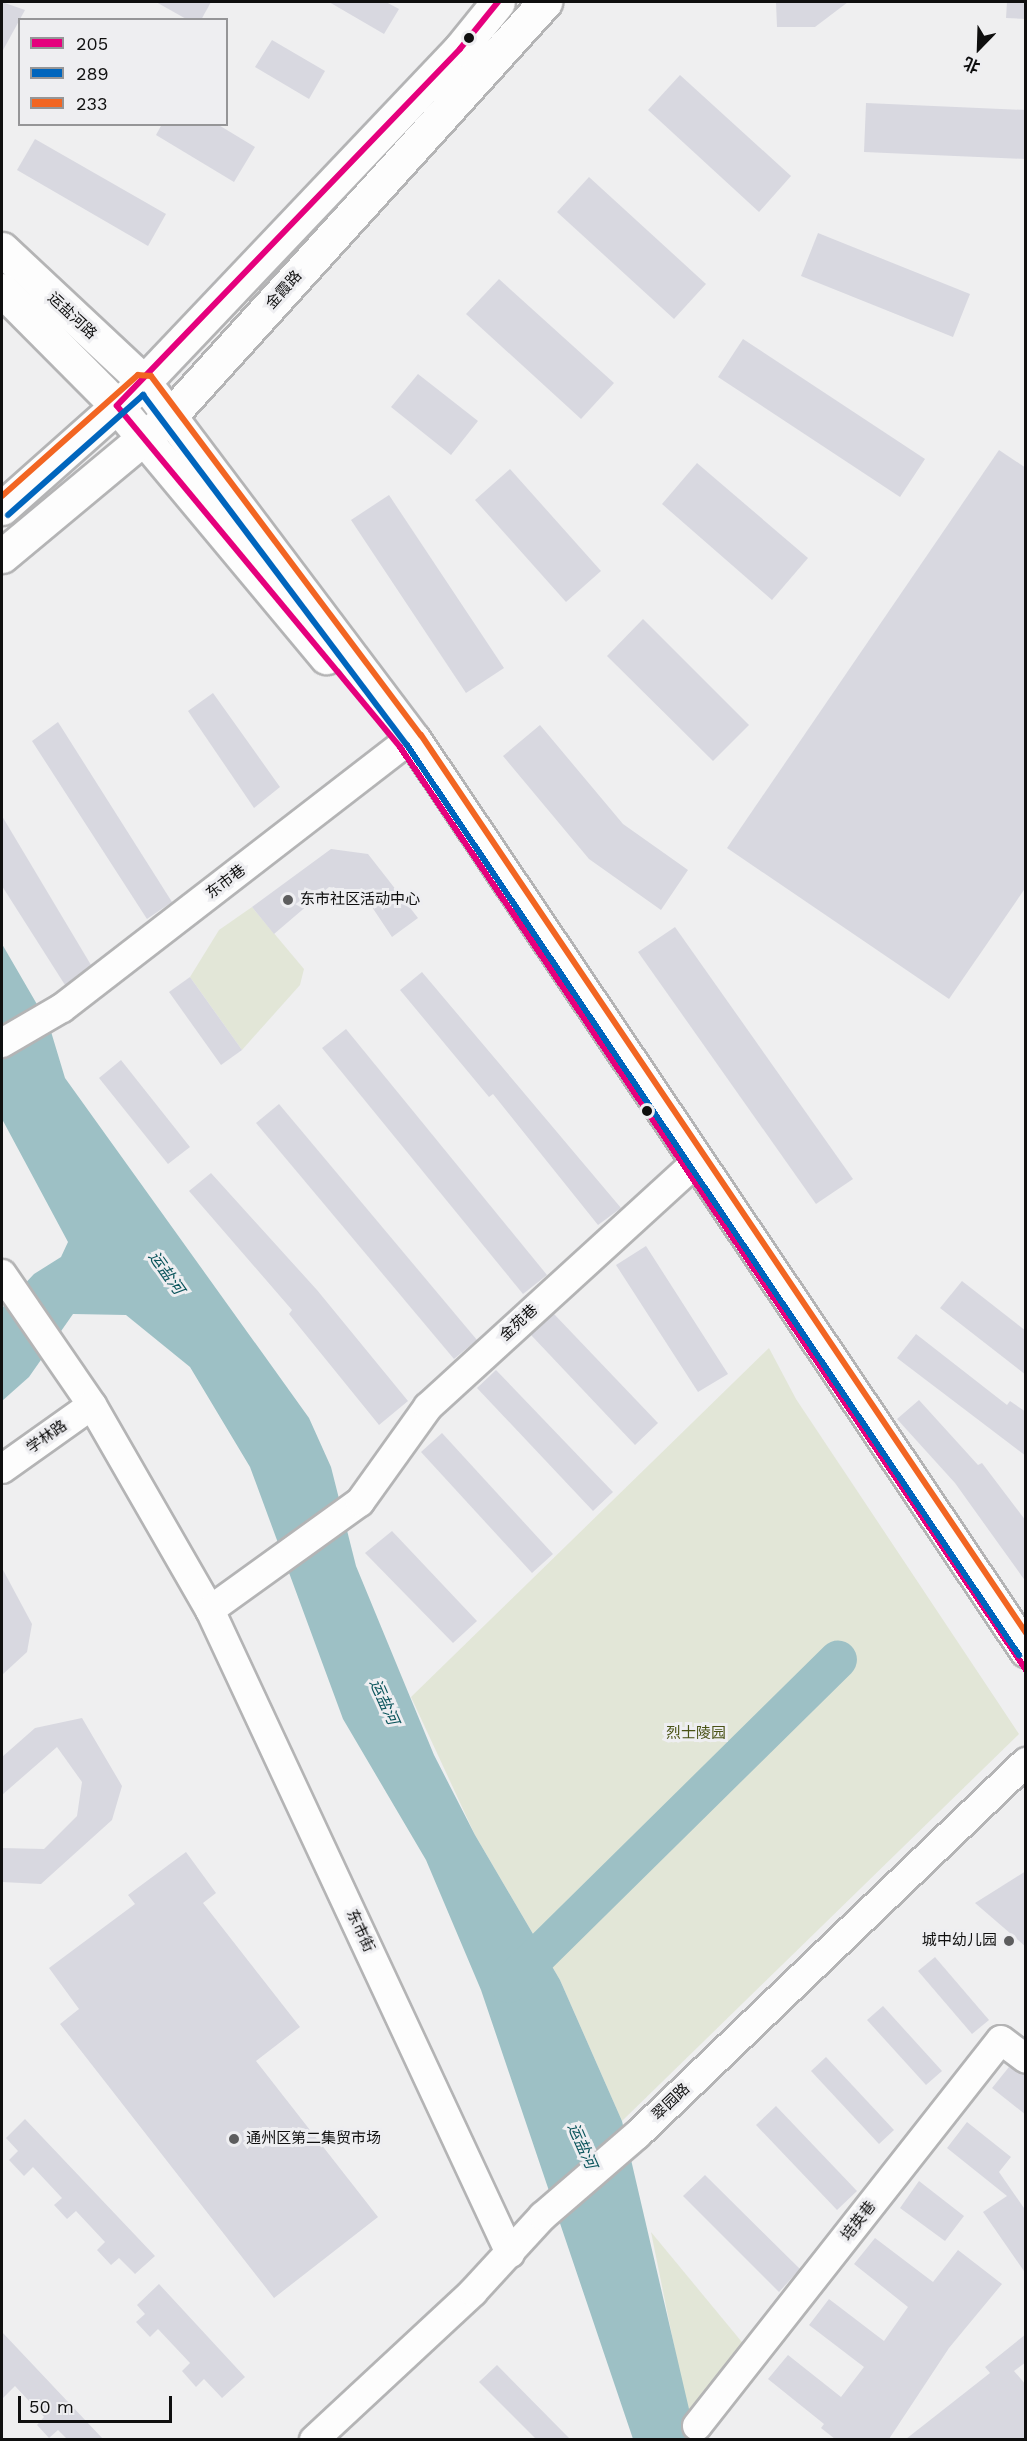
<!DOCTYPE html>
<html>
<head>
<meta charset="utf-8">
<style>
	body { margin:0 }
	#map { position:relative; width:1027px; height:2441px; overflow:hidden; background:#efeff0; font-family:"Work Sans","Noto Sans SC",sans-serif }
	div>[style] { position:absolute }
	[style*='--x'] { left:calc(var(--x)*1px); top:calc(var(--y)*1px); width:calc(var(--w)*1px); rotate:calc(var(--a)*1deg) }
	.green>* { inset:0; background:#e2e6d7 }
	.water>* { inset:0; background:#9dc0c5 }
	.river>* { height:38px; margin:-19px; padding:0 19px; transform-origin:19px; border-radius:19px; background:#9dc0c5 }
	.building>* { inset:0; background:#d8d8e0 }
	.roads { filter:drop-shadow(2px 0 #b4b4b5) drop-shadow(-2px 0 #b4b4b5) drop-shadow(0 2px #b4b4b5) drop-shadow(0 -2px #b4b4b5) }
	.minor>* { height:28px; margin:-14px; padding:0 14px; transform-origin:14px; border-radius:14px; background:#fdfdfd }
	.major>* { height:33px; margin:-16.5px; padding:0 16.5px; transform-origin:16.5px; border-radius:16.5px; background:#fdfdfd }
	.bus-1>* { height:6px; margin:-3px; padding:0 3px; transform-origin:3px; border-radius:3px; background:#e5007d }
	.bus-2>* { height:6px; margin:-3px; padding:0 3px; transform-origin:3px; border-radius:3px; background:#0065bd }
	.bus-3>* { height:6px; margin:-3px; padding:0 3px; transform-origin:3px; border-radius:3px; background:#f26522 }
	.dots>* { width:16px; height:16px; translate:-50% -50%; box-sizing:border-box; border:3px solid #eeeef1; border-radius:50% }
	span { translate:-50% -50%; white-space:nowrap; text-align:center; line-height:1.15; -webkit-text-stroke:6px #eeeef1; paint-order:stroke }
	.street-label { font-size:15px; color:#0f0f0f }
	.poi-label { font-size:15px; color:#0f0f0f }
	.left { translate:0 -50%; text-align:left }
	.right { translate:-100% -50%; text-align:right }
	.park-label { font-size:15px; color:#495215 }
	.water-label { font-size:16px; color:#0b555c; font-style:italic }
	.frame { position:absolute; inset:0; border:3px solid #0f0f0f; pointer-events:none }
	.legend { position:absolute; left:18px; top:18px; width:210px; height:108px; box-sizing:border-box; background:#eeeef1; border:2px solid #959597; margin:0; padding:8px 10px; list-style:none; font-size:18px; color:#0f0f0f }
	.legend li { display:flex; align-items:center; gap:12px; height:30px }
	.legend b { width:30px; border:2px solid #959597 }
	.north { position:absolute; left:949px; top:18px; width:60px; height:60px; -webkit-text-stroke:4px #eeeef1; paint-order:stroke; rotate:203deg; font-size:16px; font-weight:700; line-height:24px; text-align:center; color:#0f0f0f }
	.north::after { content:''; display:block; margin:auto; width:21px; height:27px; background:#0f0f0f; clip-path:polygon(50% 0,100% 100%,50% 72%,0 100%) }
	.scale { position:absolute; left:18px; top:2396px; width:154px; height:27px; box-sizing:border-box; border:3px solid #0f0f0f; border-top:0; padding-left:8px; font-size:18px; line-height:21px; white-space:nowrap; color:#0f0f0f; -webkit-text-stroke:4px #eeeef1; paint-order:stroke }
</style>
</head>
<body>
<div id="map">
	<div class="green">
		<i style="clip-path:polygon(252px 907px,304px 969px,300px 985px,242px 1050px,190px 977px,219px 930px)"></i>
		<i style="clip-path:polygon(769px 1348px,796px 1399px,1019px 1734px,622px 2121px,560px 1980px,475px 1835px,411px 1697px)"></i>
		<i style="clip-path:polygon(651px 2232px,746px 2347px,689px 2412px,681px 2380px)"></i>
	</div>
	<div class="water">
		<i style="clip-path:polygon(2px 944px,49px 1025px,65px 1078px,309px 1418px,331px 1467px,356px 1566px,434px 1755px,475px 1835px,560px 1980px,622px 2121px,696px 2439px,633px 2439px,481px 1990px,426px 1860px,343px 1719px,250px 1467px,190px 1367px,126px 1315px,73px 1314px,29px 1377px,2px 1401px,2px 1308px,34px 1274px,61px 1257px,68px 1242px,2px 1119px)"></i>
	</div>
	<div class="river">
		<i style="--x:509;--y:1984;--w:462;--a:-44.6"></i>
	</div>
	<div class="building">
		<i style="clip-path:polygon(2px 2px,25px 10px,2px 52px)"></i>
		<i style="clip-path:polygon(156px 2px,211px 2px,201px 20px,188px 20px)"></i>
		<i style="clip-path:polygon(329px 2px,386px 2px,399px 9px,384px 34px)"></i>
		<i style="clip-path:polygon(776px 2px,848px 2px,815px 27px,777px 27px)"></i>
		<i style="clip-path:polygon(1007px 2px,1026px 2px,1026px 19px,1006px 18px)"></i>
		<i style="clip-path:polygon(272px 40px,325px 71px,309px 99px,255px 67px)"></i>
		<i style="clip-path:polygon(680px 75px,791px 176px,759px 212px,648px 110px)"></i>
		<i style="clip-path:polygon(866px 103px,1026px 110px,1026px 159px,864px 152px)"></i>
		<i style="clip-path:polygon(162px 124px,217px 124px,255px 147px,234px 182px,156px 135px)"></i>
		<i style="clip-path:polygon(35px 139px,166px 214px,148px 246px,17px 170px)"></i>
		<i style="clip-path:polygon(589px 177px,706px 284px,674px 319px,557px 212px)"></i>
		<i style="clip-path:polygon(818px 233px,970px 294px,953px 337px,801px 276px)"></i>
		<i style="clip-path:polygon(499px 279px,614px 383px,581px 419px,466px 314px)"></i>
		<i style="clip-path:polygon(743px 339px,925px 459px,900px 497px,718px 377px)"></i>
		<i style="clip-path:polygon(418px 374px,478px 421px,451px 455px,391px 407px)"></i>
		<i style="clip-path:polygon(999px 450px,1026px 468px,1026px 887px,949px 999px,727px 848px)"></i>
		<i style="clip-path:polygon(697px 463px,808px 558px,772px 600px,662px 504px)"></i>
		<i style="clip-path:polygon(510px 469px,601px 571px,566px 602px,475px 500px)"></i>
		<i style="clip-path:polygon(389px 495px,504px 668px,466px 693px,351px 520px)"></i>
		<i style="clip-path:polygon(643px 619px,749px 725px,713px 761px,607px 656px)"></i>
		<i style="clip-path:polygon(213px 693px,280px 787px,254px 808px,188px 711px)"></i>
		<i style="clip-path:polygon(58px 722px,172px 902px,147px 919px,32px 741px)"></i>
		<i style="clip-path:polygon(540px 725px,623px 824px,688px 870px,661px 910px,589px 859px,503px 756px)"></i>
		<i style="clip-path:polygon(2px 816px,91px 965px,65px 985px,2px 886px)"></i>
		<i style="clip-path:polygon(331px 849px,368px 854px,418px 918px,392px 937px,362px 892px,329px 887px,274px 934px,252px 907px)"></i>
		<i style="clip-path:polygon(675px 927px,853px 1179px,816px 1204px,638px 952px)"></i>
		<i style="clip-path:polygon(422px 972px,621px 1208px,598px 1225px,493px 1094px,489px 1097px,400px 990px)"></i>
		<i style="clip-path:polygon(190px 977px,242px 1050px,221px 1065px,169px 992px)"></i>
		<i style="clip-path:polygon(346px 1029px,547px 1275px,523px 1294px,322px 1048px)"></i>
		<i style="clip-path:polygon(121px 1060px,190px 1147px,168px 1164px,99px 1078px)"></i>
		<i style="clip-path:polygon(279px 1104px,477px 1340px,454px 1359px,256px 1123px)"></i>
		<i style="clip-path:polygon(211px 1173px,317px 1290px,408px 1401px,379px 1425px,289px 1314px,292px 1310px,189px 1191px)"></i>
		<i style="clip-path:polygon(646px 1246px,728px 1374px,698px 1392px,616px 1265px)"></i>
		<i style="clip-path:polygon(962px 1281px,1026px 1331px,1026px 1375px,940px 1308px)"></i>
		<i style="clip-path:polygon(554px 1314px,658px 1423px,635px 1445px,531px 1335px)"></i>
		<i style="clip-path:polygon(916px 1334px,1007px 1405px,1010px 1401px,1026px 1412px,1026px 1456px,897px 1358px)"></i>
		<i style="clip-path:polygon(496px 1370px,613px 1492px,593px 1511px,477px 1388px)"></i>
		<i style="clip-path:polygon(919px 1400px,978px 1465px,982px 1463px,1026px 1521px,1026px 1582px,955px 1483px,897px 1419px)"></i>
		<i style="clip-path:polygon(442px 1433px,553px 1554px,532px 1573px,421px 1452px)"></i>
		<i style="clip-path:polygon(392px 1531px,477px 1621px,453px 1643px,365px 1553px)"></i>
		<i style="clip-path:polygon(2px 1568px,32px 1624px,27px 1652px,2px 1675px)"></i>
		<i style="clip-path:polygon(82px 1718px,122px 1786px,112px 1820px,41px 1884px,2px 1882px,2px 1848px,44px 1849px,77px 1816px,82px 1782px,57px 1747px,2px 1795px,2px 1757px,35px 1728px)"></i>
		<i style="clip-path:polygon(186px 1852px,216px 1893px,203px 1903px,300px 2027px,256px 2061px,378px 2217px,274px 2298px,60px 2024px,79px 2009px,49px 1968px,135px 1904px,128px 1895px)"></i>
		<i style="clip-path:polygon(1026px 1871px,1026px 1947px,975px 1903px)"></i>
		<i style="clip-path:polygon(935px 1957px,989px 2020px,972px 2034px,918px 1971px)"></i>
		<i style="clip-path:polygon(883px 2006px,942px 2071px,926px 2085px,867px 2020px)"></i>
		<i style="clip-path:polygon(826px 2057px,894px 2130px,879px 2144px,811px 2071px)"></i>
		<i style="clip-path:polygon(1009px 2067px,1026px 2075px,1026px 2115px,992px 2088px)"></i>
		<i style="clip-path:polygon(776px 2106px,857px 2191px,837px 2210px,756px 2125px)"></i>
		<i style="clip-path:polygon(25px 2119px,155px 2256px,135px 2274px,119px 2258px,111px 2265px,97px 2250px,105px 2242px,76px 2211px,67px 2219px,54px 2205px,62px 2198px,33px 2167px,24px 2176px,9px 2160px,18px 2151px,6px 2138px)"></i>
		<i style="clip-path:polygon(967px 2122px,1011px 2157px,999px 2172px,1026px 2211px,1026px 2274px,983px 2212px,1007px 2196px,947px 2148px)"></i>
		<i style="clip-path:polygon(705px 2175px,800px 2269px,779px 2292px,683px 2196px)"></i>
		<i style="clip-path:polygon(919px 2181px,964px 2216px,945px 2241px,900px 2208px)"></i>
		<i style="clip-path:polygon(875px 2238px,933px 2282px,958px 2250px,1002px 2284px,949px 2348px,889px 2439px,835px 2439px,821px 2428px,824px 2424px,768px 2379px,788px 2355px,841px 2397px,864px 2367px,809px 2325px,829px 2299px,884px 2341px,908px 2307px,854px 2264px)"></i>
		<i style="clip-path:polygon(159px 2284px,245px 2377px,222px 2398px,204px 2379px,196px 2387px,182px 2371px,190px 2363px,158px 2329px,150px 2337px,136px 2322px,145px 2314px,137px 2305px)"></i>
		<i style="clip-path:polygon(2px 2332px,103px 2439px,67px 2439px,58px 2430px,49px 2438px,37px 2425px,44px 2417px,15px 2386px,2px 2399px)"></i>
		<i style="clip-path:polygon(1026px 2334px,1026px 2362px,1014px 2371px,1026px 2385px,1026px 2439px,906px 2439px,990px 2373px,985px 2367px)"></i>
		<i style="clip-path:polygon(497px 2365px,570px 2439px,536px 2439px,479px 2382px)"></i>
	</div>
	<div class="roads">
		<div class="minor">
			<i style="--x:2;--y:1043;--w:69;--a:-30.3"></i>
			<i style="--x:62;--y:1008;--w:427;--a:-37.7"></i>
			<i style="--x:2;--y:1274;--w:159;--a:55.5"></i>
			<i style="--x:92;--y:1405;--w:237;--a:60.1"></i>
			<i style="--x:210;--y:1610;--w:710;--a:64.99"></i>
			<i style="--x:2;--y:1469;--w:110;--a:-35.4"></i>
			<i style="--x:210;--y:1610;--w:185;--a:-35.8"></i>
			<i style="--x:360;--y:1502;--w:117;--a:-54.4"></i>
			<i style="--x:428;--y:1407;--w:365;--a:-42.4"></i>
			<i style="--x:697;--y:2426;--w:491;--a:-51.8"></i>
			<i style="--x:1001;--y:2040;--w:31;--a:37"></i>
			<i style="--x:314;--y:2440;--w:217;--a:-42.9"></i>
			<i style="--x:473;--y:2292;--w:103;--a:-47.4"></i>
			<i style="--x:543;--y:2216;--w:124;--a:-40.8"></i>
			<i style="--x:637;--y:2135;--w:539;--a:-43.8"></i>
		</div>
		<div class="major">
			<i style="--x:2;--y:249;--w:195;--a:43.1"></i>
			<i style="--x:144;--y:382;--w:448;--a:53"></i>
			<i style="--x:414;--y:740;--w:1097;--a:56.08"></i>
			<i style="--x:2;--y:290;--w:163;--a:45.2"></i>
			<i style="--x:117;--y:406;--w:327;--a:50.2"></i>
			<i style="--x:2;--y:508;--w:190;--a:-41.6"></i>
			<i style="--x:144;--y:382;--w:459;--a:-46.5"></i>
			<i style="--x:460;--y:49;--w:60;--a:-51"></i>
			<i style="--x:2;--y:556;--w:219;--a:-39.8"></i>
			<i style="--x:170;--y:416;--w:559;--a:-47.83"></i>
		</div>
	</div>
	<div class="bus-1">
		<i style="--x:498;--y:2;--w:60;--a:129"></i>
		<i style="--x:460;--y:49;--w:495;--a:133.9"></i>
		<i style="--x:117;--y:406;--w:443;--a:50.3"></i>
		<i style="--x:400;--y:747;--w:1115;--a:55.85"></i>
	</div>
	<div class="bus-2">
		<i style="--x:8;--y:515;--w:181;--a:-41.6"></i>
		<i style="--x:143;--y:395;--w:438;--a:53"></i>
		<i style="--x:407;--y:745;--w:1097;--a:56.08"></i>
	</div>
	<div class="bus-3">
		<i style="--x:2;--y:496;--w:182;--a:-41.7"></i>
		<i style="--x:138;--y:375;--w:13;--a:4"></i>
		<i style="--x:151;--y:376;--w:449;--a:53.1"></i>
		<i style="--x:421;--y:735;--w:1083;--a:56.03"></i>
	</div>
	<div class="dots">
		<i style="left:469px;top:38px;background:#0f0f0f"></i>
		<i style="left:288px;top:900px;background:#5d5d5e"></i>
		<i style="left:647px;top:1111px;background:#0f0f0f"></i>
		<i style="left:1009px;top:1941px;background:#5d5d5e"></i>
		<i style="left:234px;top:2139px;background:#5d5d5e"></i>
	</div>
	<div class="street-label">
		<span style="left:284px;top:290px;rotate:-48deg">金霞路</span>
		<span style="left:72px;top:316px;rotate:43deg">运盐河路</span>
		<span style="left:226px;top:882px;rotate:-37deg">东市巷</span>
		<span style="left:519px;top:1323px;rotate:-43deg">金苑巷</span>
		<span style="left:47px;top:1437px;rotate:-35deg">学林路</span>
		<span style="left:360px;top:1931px;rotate:65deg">东市街</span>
		<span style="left:671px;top:2102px;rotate:-44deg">翠园路</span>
		<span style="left:859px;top:2221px;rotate:-52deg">培英巷</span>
	</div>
	<div class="poi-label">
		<span class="left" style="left:300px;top:900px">东市社区活动中心</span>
		<span class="right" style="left:997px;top:1941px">城中幼儿园</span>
		<span class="left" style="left:246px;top:2139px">通州区第二集贸市场</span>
	</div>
	<div class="park-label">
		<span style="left:696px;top:1734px">烈士陵园</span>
	</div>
	<div class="water-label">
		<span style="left:166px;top:1273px;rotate:55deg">运盐河</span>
		<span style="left:384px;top:1702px;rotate:66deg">运盐河</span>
		<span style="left:582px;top:2146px;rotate:66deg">运盐河</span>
	</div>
	<div class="frame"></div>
	<ul class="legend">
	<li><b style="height:8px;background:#e5007d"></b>205</li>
	<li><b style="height:8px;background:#0065bd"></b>289</li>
	<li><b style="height:8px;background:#f26522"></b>233</li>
	</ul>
	<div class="north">北</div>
	<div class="scale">50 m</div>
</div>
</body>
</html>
